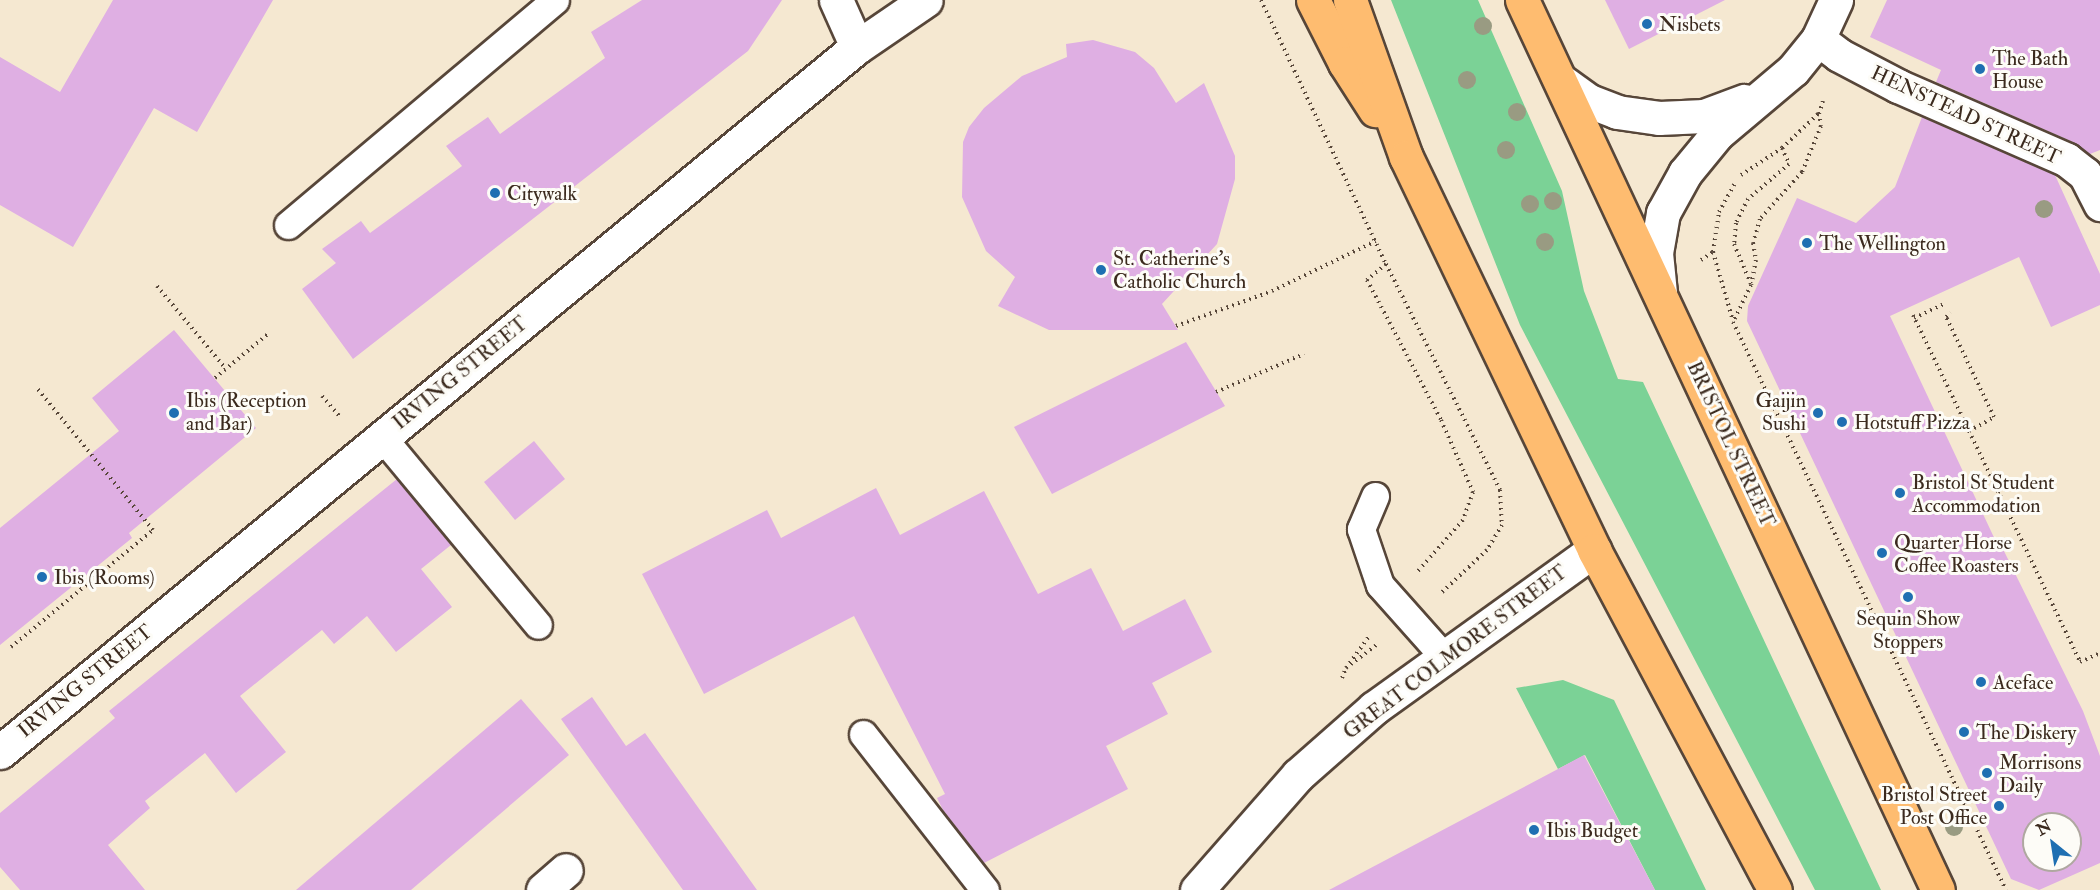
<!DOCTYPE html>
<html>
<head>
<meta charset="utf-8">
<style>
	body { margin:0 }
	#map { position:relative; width:2100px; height:890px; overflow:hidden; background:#f5e8d1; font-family:"IM FELL Double Pica",serif }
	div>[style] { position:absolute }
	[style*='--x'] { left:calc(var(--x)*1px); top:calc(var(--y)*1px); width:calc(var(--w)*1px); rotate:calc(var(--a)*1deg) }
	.green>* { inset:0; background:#7bd296 }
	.building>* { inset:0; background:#dfafe3 }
	.path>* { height:4px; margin-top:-2px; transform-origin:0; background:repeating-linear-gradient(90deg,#574639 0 1.5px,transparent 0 6px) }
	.roads { filter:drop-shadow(2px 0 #574639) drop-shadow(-2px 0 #574639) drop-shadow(0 2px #574639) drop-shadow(0 -2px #574639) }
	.service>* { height:27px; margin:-13.5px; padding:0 13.5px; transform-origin:13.5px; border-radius:13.5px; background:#fff }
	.minor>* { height:33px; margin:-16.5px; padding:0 16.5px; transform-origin:16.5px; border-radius:16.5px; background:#fff }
	.trunk>* { height:33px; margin:-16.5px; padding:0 16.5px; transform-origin:16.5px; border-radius:16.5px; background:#febc70 }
	.trees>* { width:18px; height:18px; margin:-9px; border-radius:50%; background:#999b82 }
	.dots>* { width:16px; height:16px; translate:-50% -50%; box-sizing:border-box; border:3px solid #fdfcf7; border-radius:50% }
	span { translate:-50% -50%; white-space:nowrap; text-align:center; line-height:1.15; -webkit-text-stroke:6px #fdfcf7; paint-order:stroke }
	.poi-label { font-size:20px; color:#3b2a1e }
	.left { translate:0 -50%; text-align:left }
	.right { translate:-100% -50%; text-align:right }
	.street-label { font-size:20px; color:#3b2a1e }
	.north { position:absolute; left:2022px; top:812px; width:60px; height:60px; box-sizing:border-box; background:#fdfcf7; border:2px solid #afa8a0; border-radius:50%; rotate:330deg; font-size:16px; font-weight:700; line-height:24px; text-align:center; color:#3b2a1e }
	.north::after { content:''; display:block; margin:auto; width:21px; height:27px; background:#1f6fb2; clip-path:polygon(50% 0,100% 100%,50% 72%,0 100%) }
</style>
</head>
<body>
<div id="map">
	<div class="green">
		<i style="clip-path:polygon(1391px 0,1478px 0,1562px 191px,1584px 291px,1618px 379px,1643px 382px,1881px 890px,1815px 890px,1520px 325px)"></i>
		<i style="clip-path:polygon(1563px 680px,1614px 700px,1706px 890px,1655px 890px,1585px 755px,1558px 769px,1516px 688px)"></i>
	</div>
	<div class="building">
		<i style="clip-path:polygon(113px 0,273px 0,197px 132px,154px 108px,73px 247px,0 205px,0 57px,60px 92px)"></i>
		<i style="clip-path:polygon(642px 0,782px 0,748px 51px,353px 359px,302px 289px,336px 263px,322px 249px,361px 221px,370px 233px,462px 166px,446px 146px,488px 117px,500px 134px,605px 58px,591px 32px)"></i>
		<i style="clip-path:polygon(1605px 0,1725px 0,1629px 49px)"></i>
		<i style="clip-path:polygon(1887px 0,2100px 0,2100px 150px,2090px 154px,2075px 143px,1936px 82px,1941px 70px,1870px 37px)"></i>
		<i style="clip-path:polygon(1093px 40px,1135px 52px,1154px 68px,1176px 103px,1204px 83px,1235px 156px,1235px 179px,1217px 244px,1162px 304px,1178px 330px,1049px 330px,998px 306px,1015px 277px,986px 251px,962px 197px,963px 142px,969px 127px,984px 108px,1022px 76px,1067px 57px,1066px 44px)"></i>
		<i style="clip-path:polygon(evenodd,1922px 117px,2055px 175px,2100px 274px,2100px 305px,2051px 327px,2019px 257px,1890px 316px,1998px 546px,2001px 545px,2083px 711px,2100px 756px,2100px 863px,2039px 890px,2011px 879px,1747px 321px,1748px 306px,1797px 198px,1856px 223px,1895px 187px,1922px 117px,2034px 824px,2070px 824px,2070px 860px,2034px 860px,2034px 824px)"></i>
		<i style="clip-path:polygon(174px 330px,256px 428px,129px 533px,132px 538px,0 645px,0 528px,119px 431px,92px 398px)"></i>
		<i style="clip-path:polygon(1186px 342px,1225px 406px,1052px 494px,1014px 427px)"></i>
		<i style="clip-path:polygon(534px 441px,565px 479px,515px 520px,484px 482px)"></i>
		<i style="clip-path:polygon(397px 479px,451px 545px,421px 569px,452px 607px,396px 652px,367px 616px,334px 644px,322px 630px,240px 696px,286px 752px,236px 793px,205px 753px,145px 801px,150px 808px,108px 845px,145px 890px,20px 890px,0 867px,0 813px,115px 718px,109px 711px)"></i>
		<i style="clip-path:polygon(876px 488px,900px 535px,984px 491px,1038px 594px,1091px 568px,1123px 631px,1185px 599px,1212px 652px,1152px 683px,1168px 714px,1106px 746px,1128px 789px,984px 863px,943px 810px,937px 798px,945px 794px,854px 616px,704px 694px,642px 574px,767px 510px,781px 538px)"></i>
		<i style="clip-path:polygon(592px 697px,626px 746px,645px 733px,757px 890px,683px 890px,561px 719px)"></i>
		<i style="clip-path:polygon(521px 699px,569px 755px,411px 890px,296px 890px)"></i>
		<i style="clip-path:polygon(1584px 755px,1655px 890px,1329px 890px,1558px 769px)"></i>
	</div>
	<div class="path">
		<i style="--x:1261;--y:0;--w:292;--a:64.7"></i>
		<i style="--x:1386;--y:264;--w:25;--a:140"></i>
		<i style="--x:1367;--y:280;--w:158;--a:62.1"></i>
		<i style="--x:1441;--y:420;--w:79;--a:66"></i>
		<i style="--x:1473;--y:492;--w:30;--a:110"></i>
		<i style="--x:1463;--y:520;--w:68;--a:131.4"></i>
		<i style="--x:1823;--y:101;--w:13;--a:108"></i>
		<i style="--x:1819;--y:113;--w:13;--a:81"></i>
		<i style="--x:1821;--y:126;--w:50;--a:112.4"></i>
		<i style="--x:1802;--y:172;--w:63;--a:131.8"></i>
		<i style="--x:1760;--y:219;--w:25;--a:106"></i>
		<i style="--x:1753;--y:243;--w:17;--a:80"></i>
		<i style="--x:1756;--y:260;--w:25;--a:101"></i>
		<i style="--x:1751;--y:285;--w:41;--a:115.9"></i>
		<i style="--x:1733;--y:322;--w:630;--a:64.33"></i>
		<i style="--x:1782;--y:148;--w:51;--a:-43.4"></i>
		<i style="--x:1741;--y:175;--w:49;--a:-33.4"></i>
		<i style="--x:1782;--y:148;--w:17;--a:66"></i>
		<i style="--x:1789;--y:164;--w:54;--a:139.5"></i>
		<i style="--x:1748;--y:199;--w:27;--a:117"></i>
		<i style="--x:1736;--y:223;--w:21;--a:95"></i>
		<i style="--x:1734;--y:244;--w:43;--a:67"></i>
		<i style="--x:1713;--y:252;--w:72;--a:73.8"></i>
		<i style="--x:1701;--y:260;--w:14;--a:-34"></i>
		<i style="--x:1713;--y:252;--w:40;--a:-81.5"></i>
		<i style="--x:1719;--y:212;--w:33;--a:-61"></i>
		<i style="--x:1386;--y:264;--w:253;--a:63.2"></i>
		<i style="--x:1500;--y:490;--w:35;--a:87"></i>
		<i style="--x:1502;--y:525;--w:29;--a:121"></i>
		<i style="--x:1487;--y:550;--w:63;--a:136.9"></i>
		<i style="--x:157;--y:286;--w:108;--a:50.3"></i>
		<i style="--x:1913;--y:315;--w:129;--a:64.2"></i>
		<i style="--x:1969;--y:431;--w:29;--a:-29"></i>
		<i style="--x:1994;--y:417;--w:111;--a:-115.6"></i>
		<i style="--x:1946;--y:317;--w:6;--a:-39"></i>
		<i style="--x:1914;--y:318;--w:35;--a:-25"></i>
		<i style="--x:1176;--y:326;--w:102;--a:-20"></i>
		<i style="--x:1272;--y:291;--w:115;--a:-25.7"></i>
		<i style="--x:215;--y:378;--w:70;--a:-39.8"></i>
		<i style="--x:1216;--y:392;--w:96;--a:-23.4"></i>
		<i style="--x:322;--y:396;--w:29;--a:49"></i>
		<i style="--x:1969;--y:431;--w:256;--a:64.3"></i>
		<i style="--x:2080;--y:662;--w:22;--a:-24"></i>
		<i style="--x:1998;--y:492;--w:35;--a:-25"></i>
		<i style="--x:11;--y:647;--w:184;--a:-39.5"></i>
		<i style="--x:153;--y:530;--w:185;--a:-129.3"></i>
		<i style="--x:1346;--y:668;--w:41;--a:-54"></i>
		<i style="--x:1342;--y:678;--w:11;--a:-68"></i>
		<i style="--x:1346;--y:668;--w:41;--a:-37.1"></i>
	</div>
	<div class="roads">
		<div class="service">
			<i style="--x:288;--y:225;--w:349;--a:-40.1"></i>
			<i style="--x:382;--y:437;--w:244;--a:50.3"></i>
			<i style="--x:1375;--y:496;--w:36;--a:113"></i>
			<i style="--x:1361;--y:529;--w:59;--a:71.3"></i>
			<i style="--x:1380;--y:585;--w:99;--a:48.3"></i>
			<i style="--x:863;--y:734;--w:198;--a:52"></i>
		</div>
		<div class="minor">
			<i style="--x:836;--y:0;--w:51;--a:65.9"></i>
			<i style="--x:1818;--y:39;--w:26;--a:37"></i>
			<i style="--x:1839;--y:55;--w:67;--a:27.7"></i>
			<i style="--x:1898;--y:86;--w:184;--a:23.6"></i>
			<i style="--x:2067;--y:160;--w:23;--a:38"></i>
			<i style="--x:2085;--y:174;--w:34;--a:63"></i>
			<i style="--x:1560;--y:80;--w:36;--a:36"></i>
			<i style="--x:1589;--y:101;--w:30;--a:21"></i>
			<i style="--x:1617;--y:112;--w:42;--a:8.1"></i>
			<i style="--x:1659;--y:118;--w:45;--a:-2.5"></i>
			<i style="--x:1704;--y:116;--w:43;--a:-20.6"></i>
			<i style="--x:1660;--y:293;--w:40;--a:-95.7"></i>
			<i style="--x:1656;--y:253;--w:41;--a:-80.1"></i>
			<i style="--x:1663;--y:213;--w:46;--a:-61.2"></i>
			<i style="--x:1685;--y:173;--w:50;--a:-50.6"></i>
			<i style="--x:1717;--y:134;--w:99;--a:-40.1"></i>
			<i style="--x:1793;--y:70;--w:40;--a:-51"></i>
			<i style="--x:1818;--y:39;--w:43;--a:-65.2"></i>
			<i style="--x:0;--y:752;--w:1110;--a:-39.44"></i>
			<i style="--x:857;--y:47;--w:83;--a:-34.3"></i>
			<i style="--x:543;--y:890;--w:30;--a:-41"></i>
			<i style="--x:1197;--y:890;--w:153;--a:-48.7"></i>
			<i style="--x:1298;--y:775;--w:101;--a:-41.4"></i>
			<i style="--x:1374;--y:708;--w:271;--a:-35.7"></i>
		</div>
		<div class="trunk">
			<i style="--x:1313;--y:0;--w:71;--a:63.1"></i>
			<i style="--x:1345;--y:63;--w:56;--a:57.4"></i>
			<i style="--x:1350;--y:0;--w:167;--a:70.4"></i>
			<i style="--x:1406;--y:157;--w:436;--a:64.4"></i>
			<i style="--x:1594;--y:550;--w:385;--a:62"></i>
			<i style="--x:1522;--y:0;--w:982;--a:64.95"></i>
		</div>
	</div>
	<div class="trees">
		<i style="left:1483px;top:26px"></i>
		<i style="left:1467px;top:80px"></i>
		<i style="left:1517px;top:112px"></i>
		<i style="left:1506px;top:150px"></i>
		<i style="left:1553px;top:201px"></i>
		<i style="left:1530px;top:204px"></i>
		<i style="left:2044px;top:209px"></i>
		<i style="left:1545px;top:242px"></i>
		<i style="left:1954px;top:827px"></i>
	</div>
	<div class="dots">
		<i style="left:1647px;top:24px;background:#1f6fb2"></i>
		<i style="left:1980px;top:69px;background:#1f6fb2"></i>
		<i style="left:495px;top:193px;background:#1f6fb2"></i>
		<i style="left:1807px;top:243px;background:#1f6fb2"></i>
		<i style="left:1101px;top:270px;background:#1f6fb2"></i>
		<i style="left:174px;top:413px;background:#1f6fb2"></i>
		<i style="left:1818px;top:413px;background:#1f6fb2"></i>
		<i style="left:1842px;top:422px;background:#1f6fb2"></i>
		<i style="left:1900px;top:493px;background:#1f6fb2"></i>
		<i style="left:1882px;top:553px;background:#1f6fb2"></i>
		<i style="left:42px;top:577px;background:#1f6fb2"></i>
		<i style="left:1908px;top:597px;background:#1f6fb2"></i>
		<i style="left:1981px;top:682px;background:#1f6fb2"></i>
		<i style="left:1964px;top:732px;background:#1f6fb2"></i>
		<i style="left:1987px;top:773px;background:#1f6fb2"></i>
		<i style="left:1999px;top:806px;background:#1f6fb2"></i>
		<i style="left:1534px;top:830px;background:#1f6fb2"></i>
	</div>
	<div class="poi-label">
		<span class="left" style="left:1659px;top:24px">Nisbets</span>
		<span class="left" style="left:1992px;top:70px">The Bath<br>House</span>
		<span class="left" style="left:507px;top:193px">Citywalk</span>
		<span class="left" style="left:1819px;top:243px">The Wellington</span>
		<span class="left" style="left:1113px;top:270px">St. Catherine's<br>Catholic Church</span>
		<span class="left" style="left:186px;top:412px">Ibis (Reception<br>and Bar)</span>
		<span class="right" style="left:1806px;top:412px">Gaijin<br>Sushi</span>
		<span class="left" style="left:1854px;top:422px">Hotstuff Pizza</span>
		<span class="left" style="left:1912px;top:494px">Bristol St Student<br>Accommodation</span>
		<span class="left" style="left:1894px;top:554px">Quarter Horse<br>Coffee Roasters</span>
		<span class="left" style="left:54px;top:577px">Ibis (Rooms)</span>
		<span style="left:1908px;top:630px">Sequin Show<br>Stoppers</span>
		<span class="left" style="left:1993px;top:682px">Aceface</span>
		<span class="left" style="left:1976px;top:732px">The Diskery</span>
		<span class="left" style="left:1999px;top:774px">Morrisons<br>Daily</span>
		<span class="right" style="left:1987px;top:806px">Bristol Street<br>Post Office</span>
		<span class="left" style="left:1546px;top:830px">Ibis Budget</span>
	</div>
	<div class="street-label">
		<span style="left:1966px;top:115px;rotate:25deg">HENSTEAD STREET</span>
		<span style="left:460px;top:373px;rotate:-39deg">IRVING STREET</span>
		<span style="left:1731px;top:444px;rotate:65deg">BRISTOL STREET</span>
		<span style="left:1455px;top:652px;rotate:-37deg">GREAT COLMORE STREET</span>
		<span style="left:85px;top:681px;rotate:-39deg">IRVING STREET</span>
	</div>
	<div class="north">N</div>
</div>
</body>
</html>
